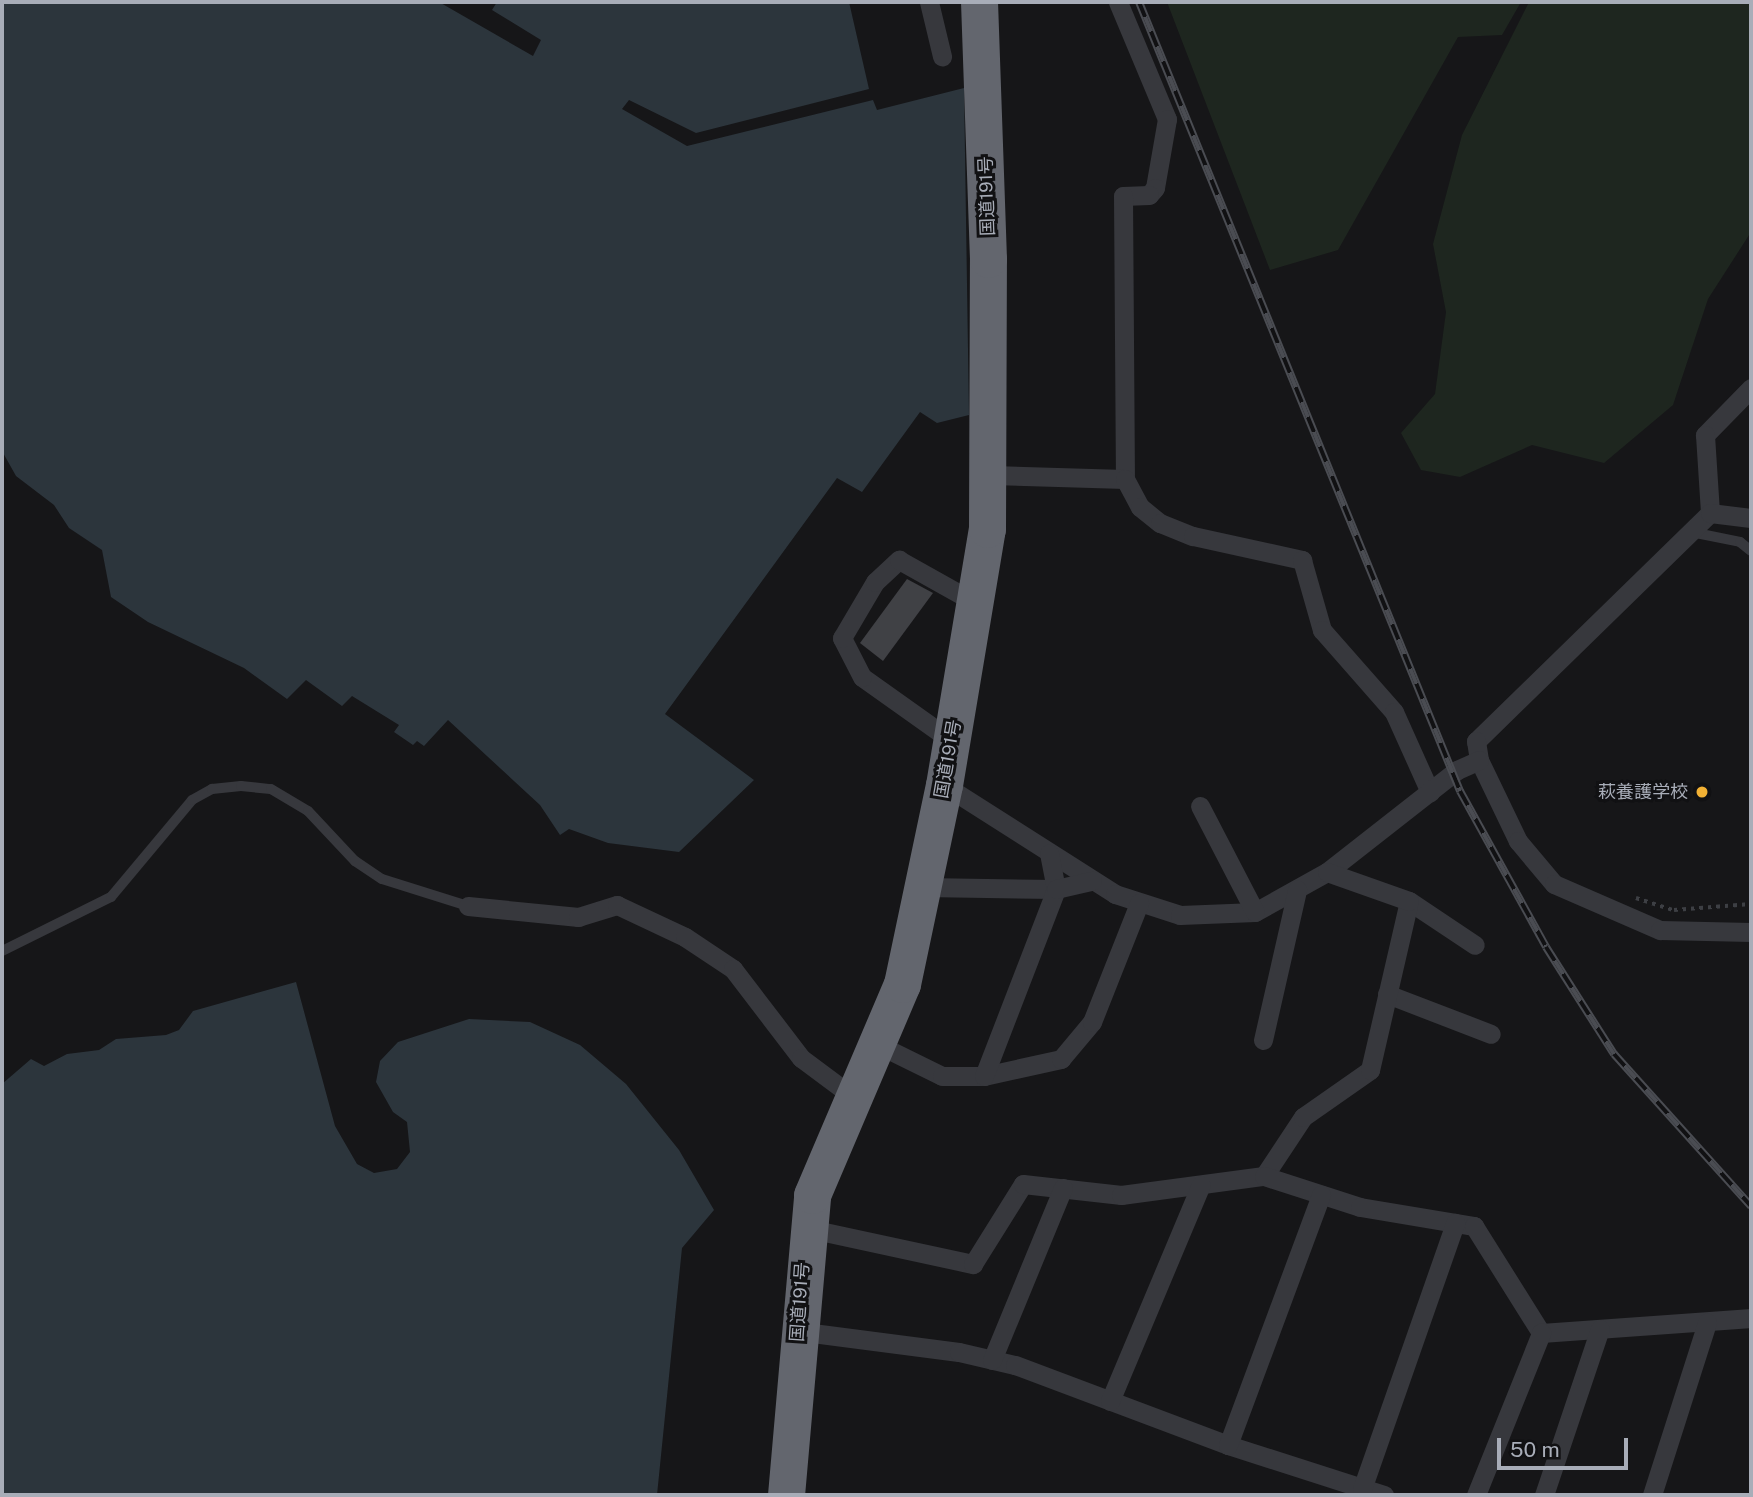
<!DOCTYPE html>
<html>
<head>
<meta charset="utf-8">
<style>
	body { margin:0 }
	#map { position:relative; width:1753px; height:1497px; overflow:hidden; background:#161618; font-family:"Public Sans","Noto Sans JP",sans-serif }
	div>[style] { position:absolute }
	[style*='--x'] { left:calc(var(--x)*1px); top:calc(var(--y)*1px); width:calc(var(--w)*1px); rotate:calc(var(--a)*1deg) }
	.green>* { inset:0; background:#1e261f }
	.water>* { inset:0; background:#2c353c }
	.building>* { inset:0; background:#404145 }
	.path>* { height:3.5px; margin-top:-1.75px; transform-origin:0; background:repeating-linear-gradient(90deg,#3d3f44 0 3.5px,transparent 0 8.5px) }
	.lane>* { height:10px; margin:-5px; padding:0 5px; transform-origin:5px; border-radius:5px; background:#37383d }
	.street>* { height:19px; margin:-9.5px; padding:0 9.5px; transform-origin:9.5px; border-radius:9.5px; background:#37383d }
	.highway>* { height:37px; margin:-18.5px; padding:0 18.5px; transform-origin:18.5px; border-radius:18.5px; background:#63666e }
	.rail>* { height:8px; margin-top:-4px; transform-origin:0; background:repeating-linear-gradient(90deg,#111113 0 16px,#4a4c52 0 32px); box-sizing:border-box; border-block:2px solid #4a4c52 }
	.dots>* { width:19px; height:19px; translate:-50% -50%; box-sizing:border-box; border:4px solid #111113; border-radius:50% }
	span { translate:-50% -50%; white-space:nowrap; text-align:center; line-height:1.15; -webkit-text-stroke:6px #111113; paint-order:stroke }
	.street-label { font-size:18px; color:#a8adb8 }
	.poi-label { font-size:18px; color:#a8adb8 }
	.right { translate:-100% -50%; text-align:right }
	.frame { position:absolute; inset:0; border:4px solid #a8adb8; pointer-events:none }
	.scale { position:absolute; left:1497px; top:1438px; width:131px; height:32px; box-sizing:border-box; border:4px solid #a8adb8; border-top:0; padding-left:9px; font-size:21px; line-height:24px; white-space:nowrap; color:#a8adb8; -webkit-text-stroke:5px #111113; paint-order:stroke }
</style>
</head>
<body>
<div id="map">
	<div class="green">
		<i style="clip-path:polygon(1167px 2px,1521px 2px,1502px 35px,1458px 37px,1338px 250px,1270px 270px)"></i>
		<i style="clip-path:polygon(1529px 2px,1751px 2px,1751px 232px,1708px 299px,1673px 405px,1604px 463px,1532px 445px,1460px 477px,1421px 470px,1401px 433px,1435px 394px,1446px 312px,1433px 244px,1462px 135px)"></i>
	</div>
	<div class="water">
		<i style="clip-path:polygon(2px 2px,439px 2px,533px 56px,541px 40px,492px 10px,497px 2px,849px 2px,869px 89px,696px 133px,629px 100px,622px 109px,687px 146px,873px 100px,877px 110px,964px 88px,969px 415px,937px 423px,920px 412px,862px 492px,837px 478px,665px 714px,754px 780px,679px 852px,608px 843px,569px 829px,560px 835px,540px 805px,448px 720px,424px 746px,417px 741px,413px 745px,394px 732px,399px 725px,352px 696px,342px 706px,306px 680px,287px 699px,244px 668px,148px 622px,111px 597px,102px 550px,69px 528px,54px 505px,16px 476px,2px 451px)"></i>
		<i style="clip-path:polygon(296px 982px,335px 1126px,357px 1164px,374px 1173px,397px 1169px,410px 1152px,407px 1122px,393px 1112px,376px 1082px,380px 1061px,398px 1042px,469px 1019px,530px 1022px,580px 1045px,626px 1084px,679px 1150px,714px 1210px,682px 1248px,657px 1495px,2px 1495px,2px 1084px,31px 1059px,44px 1066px,67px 1054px,99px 1050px,116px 1039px,166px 1035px,179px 1030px,193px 1011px)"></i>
	</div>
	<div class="building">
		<i style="clip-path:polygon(907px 579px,933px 593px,883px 661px,860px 643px)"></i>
	</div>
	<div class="path">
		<i style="--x:1636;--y:898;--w:40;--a:18"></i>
		<i style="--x:1674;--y:910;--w:77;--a:-4.5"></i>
	</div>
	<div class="lane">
		<i style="--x:1691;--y:532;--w:50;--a:11.5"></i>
		<i style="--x:1740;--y:542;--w:14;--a:39"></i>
		<i style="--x:2;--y:951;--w:122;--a:-26.4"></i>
		<i style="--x:111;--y:897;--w:126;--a:-50.1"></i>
		<i style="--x:192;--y:800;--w:23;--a:-29"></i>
		<i style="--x:212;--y:789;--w:29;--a:-6"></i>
		<i style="--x:241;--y:786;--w:30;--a:6"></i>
		<i style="--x:271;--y:789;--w:43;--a:30.7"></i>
		<i style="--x:308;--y:811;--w:69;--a:46.8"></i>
		<i style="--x:355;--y:861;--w:32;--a:34"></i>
		<i style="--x:382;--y:879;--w:90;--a:17.4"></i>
	</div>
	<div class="street">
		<i style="--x:929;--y:2;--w:56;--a:76.5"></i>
		<i style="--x:1118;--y:2;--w:127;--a:67.3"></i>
		<i style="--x:1167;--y:119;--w:70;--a:99.9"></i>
		<i style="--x:1155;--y:188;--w:9;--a:131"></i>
		<i style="--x:1149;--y:195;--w:26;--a:178"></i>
		<i style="--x:1123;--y:196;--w:283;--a:89.6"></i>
		<i style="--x:1751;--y:388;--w:66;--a:134.4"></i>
		<i style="--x:1705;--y:435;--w:78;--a:86.3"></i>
		<i style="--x:1710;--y:513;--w:327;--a:135.7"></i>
		<i style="--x:1476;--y:741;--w:19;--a:81"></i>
		<i style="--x:1479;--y:760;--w:90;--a:64.3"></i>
		<i style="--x:1518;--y:841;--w:56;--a:50.1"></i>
		<i style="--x:1554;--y:884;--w:116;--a:23.5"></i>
		<i style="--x:1660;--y:930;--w:91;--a:1.3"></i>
		<i style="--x:991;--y:475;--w:134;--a:1.7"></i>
		<i style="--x:1125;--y:479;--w:32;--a:62"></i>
		<i style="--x:1140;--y:507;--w:26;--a:39"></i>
		<i style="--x:1160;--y:523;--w:35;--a:22"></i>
		<i style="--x:1193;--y:536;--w:112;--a:12.4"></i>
		<i style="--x:1302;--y:560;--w:73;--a:74.1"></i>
		<i style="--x:1322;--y:630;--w:109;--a:48.7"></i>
		<i style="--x:1394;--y:712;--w:88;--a:65.8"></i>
		<i style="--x:1710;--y:513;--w:41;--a:7"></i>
		<i style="--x:952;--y:741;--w:110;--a:-144.6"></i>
		<i style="--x:862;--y:677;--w:44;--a:-117.1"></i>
		<i style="--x:842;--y:638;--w:65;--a:-59.5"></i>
		<i style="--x:875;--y:582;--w:33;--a:-43"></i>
		<i style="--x:899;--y:560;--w:88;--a:29.2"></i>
		<i style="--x:944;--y:785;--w:203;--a:32.5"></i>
		<i style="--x:1115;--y:894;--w:68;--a:17.9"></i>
		<i style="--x:1180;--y:915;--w:75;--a:-2.3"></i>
		<i style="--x:1255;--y:912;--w:82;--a:-29.1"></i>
		<i style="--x:1327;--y:872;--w:165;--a:-38.1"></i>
		<i style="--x:1457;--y:770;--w:24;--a:-24"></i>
		<i style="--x:1200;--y:806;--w:119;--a:62.6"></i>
		<i style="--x:923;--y:887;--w:133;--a:0.9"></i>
		<i style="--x:1056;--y:889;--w:36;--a:-101"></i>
		<i style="--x:1409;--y:901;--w:79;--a:33.7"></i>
		<i style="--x:468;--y:906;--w:111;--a:5.7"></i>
		<i style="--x:578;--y:917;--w:41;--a:-17.1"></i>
		<i style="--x:617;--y:905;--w:75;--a:25.2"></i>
		<i style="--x:685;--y:937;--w:58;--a:33.7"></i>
		<i style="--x:733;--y:969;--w:112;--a:52.6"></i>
		<i style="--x:801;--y:1058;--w:64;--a:36.7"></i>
		<i style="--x:1387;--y:994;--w:111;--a:21"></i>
		<i style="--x:1263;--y:1040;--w:154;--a:-77.2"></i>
		<i style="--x:877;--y:1044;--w:72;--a:26.2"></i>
		<i style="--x:942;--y:1076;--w:42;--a:0"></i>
		<i style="--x:984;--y:1076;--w:79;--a:-12.4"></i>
		<i style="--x:1061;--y:1059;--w:48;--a:-50"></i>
		<i style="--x:1092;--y:1022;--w:128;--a:-68.4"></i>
		<i style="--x:984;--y:1076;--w:200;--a:-68.9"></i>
		<i style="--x:1056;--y:889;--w:37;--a:-13"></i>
		<i style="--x:1264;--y:1176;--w:71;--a:-56.5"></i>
		<i style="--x:1303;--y:1117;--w:82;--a:-35"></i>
		<i style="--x:1370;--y:1070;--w:173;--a:-77"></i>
		<i style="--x:1409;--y:901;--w:87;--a:-160.5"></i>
		<i style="--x:806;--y:1228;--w:171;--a:12.2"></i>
		<i style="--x:973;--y:1264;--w:94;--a:-58"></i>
		<i style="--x:1023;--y:1184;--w:99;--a:6.4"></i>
		<i style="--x:1121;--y:1195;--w:144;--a:-7.6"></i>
		<i style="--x:1264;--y:1176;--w:101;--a:17.9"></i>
		<i style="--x:1360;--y:1207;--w:116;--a:9.5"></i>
		<i style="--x:1474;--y:1226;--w:126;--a:57.9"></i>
		<i style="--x:797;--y:1331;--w:163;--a:7.4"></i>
		<i style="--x:959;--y:1352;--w:57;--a:13.1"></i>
		<i style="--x:1015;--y:1365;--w:228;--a:20.6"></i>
		<i style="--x:1228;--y:1445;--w:164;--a:17.8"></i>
		<i style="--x:1541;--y:1333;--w:211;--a:-4.1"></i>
		<i style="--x:992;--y:1360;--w:186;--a:-67.6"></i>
		<i style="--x:1110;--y:1401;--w:234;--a:-67.2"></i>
		<i style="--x:1228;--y:1445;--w:267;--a:-69.6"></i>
		<i style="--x:1362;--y:1489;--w:282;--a:-70.7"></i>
		<i style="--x:1476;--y:1495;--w:175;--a:-68.1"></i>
		<i style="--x:1544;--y:1495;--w:175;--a:-71.4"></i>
		<i style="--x:1652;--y:1495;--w:181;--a:-72.3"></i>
	</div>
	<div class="highway">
		<i style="--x:786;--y:1495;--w:301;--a:-85"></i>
		<i style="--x:812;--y:1195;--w:229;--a:-66.9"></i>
		<i style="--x:902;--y:984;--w:203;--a:-78.1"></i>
		<i style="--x:944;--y:785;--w:260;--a:-80.5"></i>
		<i style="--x:987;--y:529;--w:270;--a:-89.8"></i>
		<i style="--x:988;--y:259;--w:257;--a:-92"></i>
	</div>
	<div class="rail">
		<i style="--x:1139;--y:2;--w:852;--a:67.86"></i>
		<i style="--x:1460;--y:791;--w:178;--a:61.1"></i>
		<i style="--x:1546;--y:947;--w:127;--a:57.6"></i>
		<i style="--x:1614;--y:1054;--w:205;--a:48"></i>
	</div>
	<div class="dots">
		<i style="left:1702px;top:792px;background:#f2b134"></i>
	</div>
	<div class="street-label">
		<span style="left:987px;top:196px;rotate:-92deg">国道191号</span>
		<span style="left:948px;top:759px;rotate:-80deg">国道191号</span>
		<span style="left:800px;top:1302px;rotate:-86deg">国道191号</span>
	</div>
	<div class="poi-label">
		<span class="right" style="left:1688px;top:792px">萩養護学校</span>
	</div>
	<div class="frame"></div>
	<div class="scale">50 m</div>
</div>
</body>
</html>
